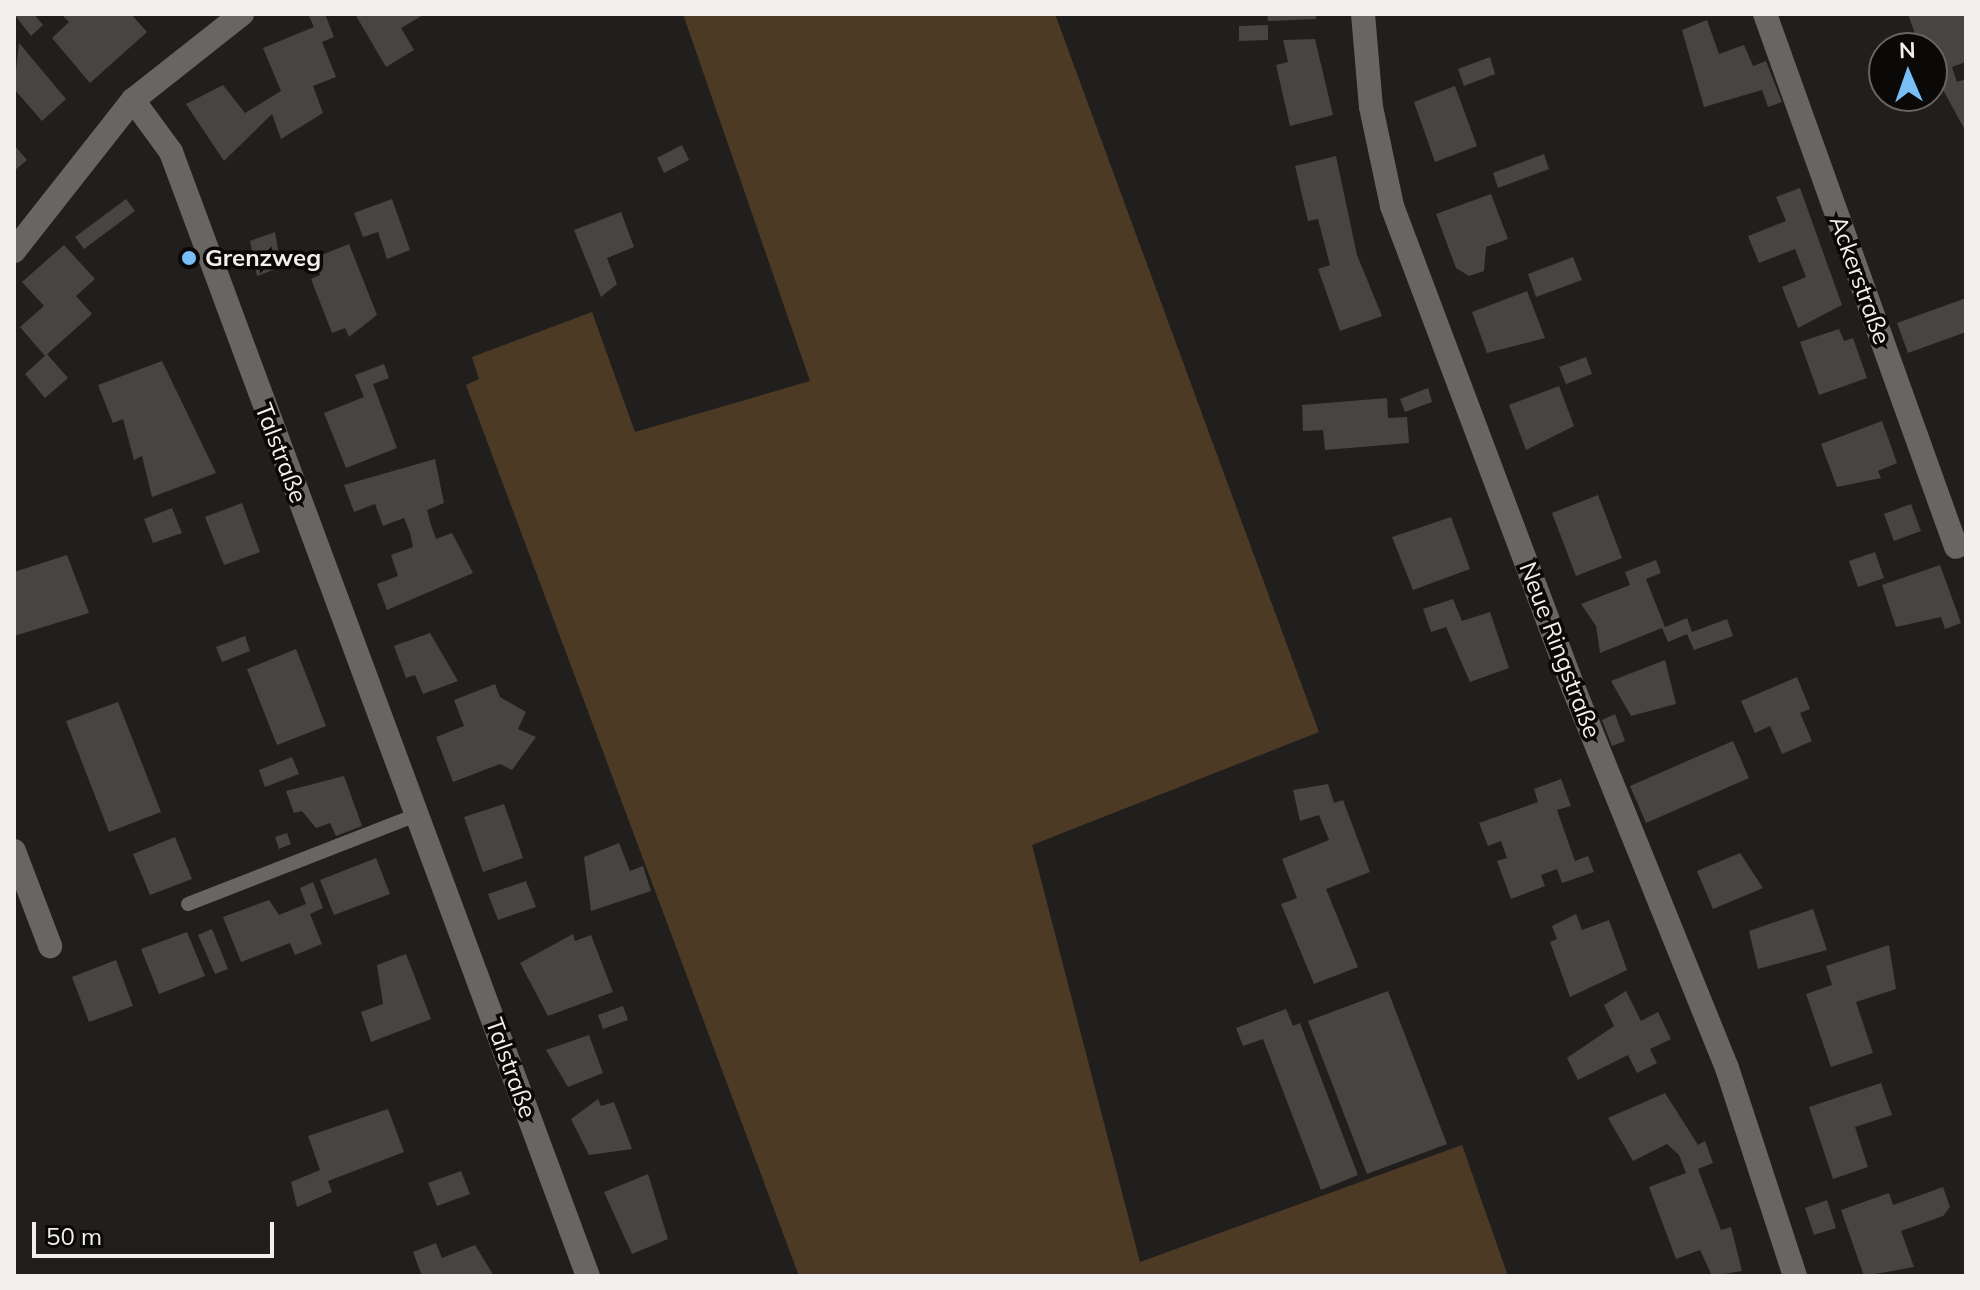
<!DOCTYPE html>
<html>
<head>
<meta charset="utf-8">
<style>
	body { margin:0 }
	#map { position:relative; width:1980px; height:1290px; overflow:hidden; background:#211f1d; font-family:Mulish,sans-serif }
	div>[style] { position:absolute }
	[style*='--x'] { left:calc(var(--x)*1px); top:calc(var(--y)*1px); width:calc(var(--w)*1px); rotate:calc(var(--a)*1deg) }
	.green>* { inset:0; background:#4d3a25 }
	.building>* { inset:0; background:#474442 }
	.lane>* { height:14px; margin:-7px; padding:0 7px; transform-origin:7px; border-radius:7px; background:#686663 }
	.street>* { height:24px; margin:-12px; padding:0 12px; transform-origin:12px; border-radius:12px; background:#686663 }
	.dots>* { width:22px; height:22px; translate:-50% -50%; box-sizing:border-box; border:4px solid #0a0908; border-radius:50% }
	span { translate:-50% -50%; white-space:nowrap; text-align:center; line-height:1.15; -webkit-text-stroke:7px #0a0908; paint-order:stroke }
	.poi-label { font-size:24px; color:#f1f0ee; font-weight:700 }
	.left { translate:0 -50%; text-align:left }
	.street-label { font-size:24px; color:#f1f0ee }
	.frame { position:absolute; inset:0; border:16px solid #f1f0ee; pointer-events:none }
	.north { position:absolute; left:1868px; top:32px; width:80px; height:80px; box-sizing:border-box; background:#0a0908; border:2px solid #666564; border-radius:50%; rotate:358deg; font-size:22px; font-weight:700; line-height:32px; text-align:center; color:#f1f0ee }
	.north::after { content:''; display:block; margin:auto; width:28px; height:36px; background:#78bff7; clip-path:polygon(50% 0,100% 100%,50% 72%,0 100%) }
	.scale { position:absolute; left:32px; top:1222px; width:242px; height:36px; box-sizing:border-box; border:4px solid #f1f0ee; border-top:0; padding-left:10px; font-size:24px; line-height:28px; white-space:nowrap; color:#f1f0ee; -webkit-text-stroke:6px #0a0908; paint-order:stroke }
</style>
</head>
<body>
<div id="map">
	<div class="green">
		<i style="clip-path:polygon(683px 14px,1055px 14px,1319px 732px,1032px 845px,1140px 1262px,1462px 1145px,1508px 1276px,799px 1276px,466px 385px,479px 379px,472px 357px,592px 312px,635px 432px,810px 381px)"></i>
	</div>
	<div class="building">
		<i style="clip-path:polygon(34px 14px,43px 25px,31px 36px,14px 14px)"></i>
		<i style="clip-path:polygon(61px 14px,131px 14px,147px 32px,90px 83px,52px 38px,69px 22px)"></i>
		<i style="clip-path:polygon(325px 14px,334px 37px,322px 42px,336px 77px,313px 86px,323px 113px,281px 139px,272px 114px,224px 161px,186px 104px,223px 85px,245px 113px,281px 91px,263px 48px,314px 27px,309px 16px)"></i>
		<i style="clip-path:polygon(355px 14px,425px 14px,401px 28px,414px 50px,386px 67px)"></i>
		<i style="clip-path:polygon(1267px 14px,1316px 14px,1316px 19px,1268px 21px)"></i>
		<i style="clip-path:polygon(1908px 14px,1966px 14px,1966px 62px,1952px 67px,1957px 82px,1966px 79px,1966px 132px,1942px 88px,1932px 91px,1932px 48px,1920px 48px)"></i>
		<i style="clip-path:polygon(1707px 20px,1719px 54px,1744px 45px,1753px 66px,1766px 61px,1782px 102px,1768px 107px,1762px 90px,1704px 107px,1682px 30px)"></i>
		<i style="clip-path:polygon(1268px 25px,1268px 40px,1239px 41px,1239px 26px)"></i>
		<i style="clip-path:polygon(1315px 39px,1333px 115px,1290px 126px,1276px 65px,1288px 62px,1283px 40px)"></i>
		<i style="clip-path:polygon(19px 43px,66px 99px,42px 121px,14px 89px)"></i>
		<i style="clip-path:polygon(1490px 57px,1495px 74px,1464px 86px,1458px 69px)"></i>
		<i style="clip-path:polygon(1455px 86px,1477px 146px,1435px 162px,1414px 102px)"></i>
		<i style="clip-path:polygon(14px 145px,27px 160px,14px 171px)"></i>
		<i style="clip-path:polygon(682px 145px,689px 160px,664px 173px,657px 158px)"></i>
		<i style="clip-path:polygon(1544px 154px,1549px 169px,1498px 188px,1493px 173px)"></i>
		<i style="clip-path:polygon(1336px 156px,1357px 255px,1382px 316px,1340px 331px,1318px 269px,1330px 265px,1318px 219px,1308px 221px,1295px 166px)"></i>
		<i style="clip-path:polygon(1800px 188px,1842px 305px,1798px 328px,1782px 287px,1806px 277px,1795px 249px,1759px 263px,1748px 236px,1786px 221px,1776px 197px)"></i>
		<i style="clip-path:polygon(1491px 194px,1508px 239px,1486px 247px,1484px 271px,1469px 276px,1456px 268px,1436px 214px)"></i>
		<i style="clip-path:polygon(126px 199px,135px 211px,84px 249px,75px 237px)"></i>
		<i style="clip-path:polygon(392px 199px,410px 250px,387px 259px,378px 232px,363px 237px,354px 213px)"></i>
		<i style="clip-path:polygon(621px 212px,634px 247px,607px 258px,617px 284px,601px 297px,574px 230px)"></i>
		<i style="clip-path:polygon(275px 232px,281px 267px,257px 276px,250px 241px)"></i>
		<i style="clip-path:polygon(349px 244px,377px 315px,349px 337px,345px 328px,332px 333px,311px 279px,320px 275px,314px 258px)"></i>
		<i style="clip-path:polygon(64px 245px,95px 279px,76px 296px,92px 314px,45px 356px,20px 327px,44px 306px,22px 282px)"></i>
		<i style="clip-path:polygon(1573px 257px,1582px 280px,1536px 297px,1528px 274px)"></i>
		<i style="clip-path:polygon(1527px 291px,1545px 338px,1487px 353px,1472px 312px)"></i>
		<i style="clip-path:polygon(1966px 298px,1966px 332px,1908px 353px,1897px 323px)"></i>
		<i style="clip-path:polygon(1839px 329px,1844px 341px,1853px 338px,1867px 378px,1819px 395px,1800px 342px)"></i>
		<i style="clip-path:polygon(47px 354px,68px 378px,45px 398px,25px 374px)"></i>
		<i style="clip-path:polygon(1586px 357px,1592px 374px,1566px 384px,1559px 367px)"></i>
		<i style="clip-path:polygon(162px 361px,216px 473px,152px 497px,142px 456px,134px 460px,123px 419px,113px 423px,98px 385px)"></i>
		<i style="clip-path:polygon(384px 364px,389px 378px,373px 384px,397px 448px,346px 468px,324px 413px,364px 397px,355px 375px)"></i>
		<i style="clip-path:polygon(1559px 386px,1574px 426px,1526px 450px,1509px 405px)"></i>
		<i style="clip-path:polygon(1428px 388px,1432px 402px,1405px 412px,1400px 399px)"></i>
		<i style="clip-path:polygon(1387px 398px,1388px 418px,1407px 417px,1409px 443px,1325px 450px,1323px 430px,1303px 431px,1302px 405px)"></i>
		<i style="clip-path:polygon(1882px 421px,1897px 463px,1878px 471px,1881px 478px,1837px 487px,1821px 444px)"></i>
		<i style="clip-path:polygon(435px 459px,444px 503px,427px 510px,431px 525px,436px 539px,452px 533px,473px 573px,387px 610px,377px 584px,398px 576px,391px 555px,413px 547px,410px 533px,404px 518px,383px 526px,375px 504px,354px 512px,344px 485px)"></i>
		<i style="clip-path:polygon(1598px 495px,1622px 558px,1576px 576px,1552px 513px)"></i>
		<i style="clip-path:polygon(242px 503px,260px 552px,224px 565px,205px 517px)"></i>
		<i style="clip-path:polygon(1911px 504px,1921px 531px,1894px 541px,1884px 514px)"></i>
		<i style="clip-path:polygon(172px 508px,182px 533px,153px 543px,144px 519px)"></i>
		<i style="clip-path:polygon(1451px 517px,1470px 569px,1413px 590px,1392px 537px)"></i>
		<i style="clip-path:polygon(1875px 552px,1884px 578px,1858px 587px,1849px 561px)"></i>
		<i style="clip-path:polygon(67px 555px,89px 613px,14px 636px,14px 572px)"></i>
		<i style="clip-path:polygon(1656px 560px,1661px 573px,1646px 579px,1665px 627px,1687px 618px,1692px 632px,1727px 619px,1733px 636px,1694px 650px,1687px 634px,1668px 642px,1662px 628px,1600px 653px,1596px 626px,1581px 604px,1630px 585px,1625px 572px)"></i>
		<i style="clip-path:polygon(1940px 565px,1961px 623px,1945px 629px,1941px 617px,1896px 627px,1882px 585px)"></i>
		<i style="clip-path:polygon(1453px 599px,1462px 621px,1490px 612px,1509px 668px,1470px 682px,1446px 627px,1431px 632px,1423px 609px)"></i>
		<i style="clip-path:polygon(430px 633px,458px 681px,423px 694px,415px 675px,406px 678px,394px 646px)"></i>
		<i style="clip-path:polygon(245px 636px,250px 651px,222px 662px,216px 647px)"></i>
		<i style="clip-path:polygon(296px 649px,326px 726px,277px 745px,247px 669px)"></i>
		<i style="clip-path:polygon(1665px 660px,1676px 704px,1631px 716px,1611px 681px)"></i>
		<i style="clip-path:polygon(1797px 677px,1810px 709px,1800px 713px,1812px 741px,1782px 754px,1770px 726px,1755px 733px,1741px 701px)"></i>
		<i style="clip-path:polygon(495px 684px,500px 697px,526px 712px,518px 729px,536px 737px,512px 770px,500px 764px,453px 782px,436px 737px,464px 726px,454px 700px)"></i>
		<i style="clip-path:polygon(118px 702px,161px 812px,109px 832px,66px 721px)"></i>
		<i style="clip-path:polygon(1615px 714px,1625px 741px,1612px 746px,1602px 720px)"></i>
		<i style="clip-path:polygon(1733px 741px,1749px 778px,1646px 823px,1630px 786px)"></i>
		<i style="clip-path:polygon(292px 757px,299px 774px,265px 787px,259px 770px)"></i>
		<i style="clip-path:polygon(344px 776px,362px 826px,336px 836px,330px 823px,316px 828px,302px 811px,294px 813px,286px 791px)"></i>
		<i style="clip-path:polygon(1561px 779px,1571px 806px,1557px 810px,1570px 847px,1575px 861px,1588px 856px,1594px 872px,1562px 883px,1557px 869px,1541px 875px,1545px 886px,1511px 899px,1497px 861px,1507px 858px,1501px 841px,1488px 846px,1479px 823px,1538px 802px,1534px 789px)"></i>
		<i style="clip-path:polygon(1328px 784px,1334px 803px,1343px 800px,1370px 872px,1326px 889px,1358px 967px,1314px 984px,1281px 904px,1297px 898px,1282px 859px,1329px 840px,1319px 815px,1300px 821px,1293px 790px)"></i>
		<i style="clip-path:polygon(504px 804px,523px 858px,483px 872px,464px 817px)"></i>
		<i style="clip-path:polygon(287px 833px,291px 844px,279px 849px,275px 837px)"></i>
		<i style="clip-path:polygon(175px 837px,192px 879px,150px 895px,133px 854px)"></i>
		<i style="clip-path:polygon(619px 843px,630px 871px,643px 866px,651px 891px,591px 911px,584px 857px)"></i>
		<i style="clip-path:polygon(1740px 853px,1763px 888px,1713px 909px,1697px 871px)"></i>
		<i style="clip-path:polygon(376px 858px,390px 894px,334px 915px,320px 880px)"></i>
		<i style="clip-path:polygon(526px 881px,536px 907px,498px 920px,488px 894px)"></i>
		<i style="clip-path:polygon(313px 882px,323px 908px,310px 914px,322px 944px,295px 955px,290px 943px,241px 962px,223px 917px,269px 900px,279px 915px,306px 904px,300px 888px)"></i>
		<i style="clip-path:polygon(1813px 909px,1827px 950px,1758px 969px,1749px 931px)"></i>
		<i style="clip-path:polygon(1576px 914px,1582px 930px,1609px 920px,1627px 970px,1570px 997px,1550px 942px,1557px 939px,1552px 926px)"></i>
		<i style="clip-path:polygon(212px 929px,228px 969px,215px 974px,198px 935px)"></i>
		<i style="clip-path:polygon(187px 932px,205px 976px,159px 994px,141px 949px)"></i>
		<i style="clip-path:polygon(573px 934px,575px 941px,591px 935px,613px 992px,548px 1016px,520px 963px)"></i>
		<i style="clip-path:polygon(1889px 945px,1896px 989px,1856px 1002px,1873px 1053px,1831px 1067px,1806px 994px,1832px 985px,1826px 966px)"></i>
		<i style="clip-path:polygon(406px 954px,431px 1019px,371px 1042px,361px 1012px,383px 1004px,377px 965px)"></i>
		<i style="clip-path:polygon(116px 960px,133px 1006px,89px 1022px,72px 977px)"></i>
		<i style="clip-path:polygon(1388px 991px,1447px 1144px,1367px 1174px,1308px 1021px)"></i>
		<i style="clip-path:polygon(1626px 991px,1641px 1021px,1658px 1012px,1671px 1039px,1650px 1049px,1657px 1063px,1637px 1073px,1628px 1055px,1578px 1080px,1567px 1058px,1614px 1026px,1604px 1005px)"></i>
		<i style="clip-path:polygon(623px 1006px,628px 1020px,603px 1029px,598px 1015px)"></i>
		<i style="clip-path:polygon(1286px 1009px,1293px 1026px,1300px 1023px,1358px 1175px,1321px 1190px,1263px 1039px,1243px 1046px,1236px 1028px)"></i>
		<i style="clip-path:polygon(589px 1035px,603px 1073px,568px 1087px,546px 1050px)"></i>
		<i style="clip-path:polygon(1881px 1083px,1892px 1115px,1855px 1127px,1868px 1167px,1833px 1179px,1809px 1107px)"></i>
		<i style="clip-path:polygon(1665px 1093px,1698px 1145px,1705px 1141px,1713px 1163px,1698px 1169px,1721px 1230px,1731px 1227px,1742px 1271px,1712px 1276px,1700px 1250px,1676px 1259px,1649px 1187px,1686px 1173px,1679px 1155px,1667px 1144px,1633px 1161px,1608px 1118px)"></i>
		<i style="clip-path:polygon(598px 1099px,601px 1106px,614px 1102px,632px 1149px,589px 1155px,571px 1119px)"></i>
		<i style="clip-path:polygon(388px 1109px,404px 1152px,328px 1181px,332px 1192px,297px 1207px,291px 1182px,320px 1170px,308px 1136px)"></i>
		<i style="clip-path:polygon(461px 1171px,470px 1194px,437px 1206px,428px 1183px)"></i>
		<i style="clip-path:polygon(648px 1174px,668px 1239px,632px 1254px,604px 1192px)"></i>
		<i style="clip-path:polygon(1943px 1187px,1950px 1207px,1943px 1216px,1901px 1231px,1914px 1267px,1864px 1276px,1841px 1210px,1889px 1193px,1893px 1205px)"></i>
		<i style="clip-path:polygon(1827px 1200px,1836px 1228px,1814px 1235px,1805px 1208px)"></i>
		<i style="clip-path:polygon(436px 1243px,442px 1258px,475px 1245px,494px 1276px,422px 1276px,413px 1252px)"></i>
	</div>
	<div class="lane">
		<i style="--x:188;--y:904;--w:245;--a:-21.3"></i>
	</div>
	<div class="street">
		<i style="--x:1363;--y:14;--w:93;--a:85.1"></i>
		<i style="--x:1371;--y:107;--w:101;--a:78"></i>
		<i style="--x:1392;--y:206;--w:514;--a:69.38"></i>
		<i style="--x:1573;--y:687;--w:411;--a:68"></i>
		<i style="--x:1727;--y:1068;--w:219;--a:71.9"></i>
		<i style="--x:1765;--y:14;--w:566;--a:70.28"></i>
		<i style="--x:133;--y:100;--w:64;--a:53.8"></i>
		<i style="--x:171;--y:152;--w:1199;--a:69.65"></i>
		<i style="--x:14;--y:251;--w:192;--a:-51.8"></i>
		<i style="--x:133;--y:100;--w:139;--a:-38.3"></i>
		<i style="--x:14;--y:851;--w:102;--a:69.2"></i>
	</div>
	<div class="dots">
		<i style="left:189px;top:258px;background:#78bff7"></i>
	</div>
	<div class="poi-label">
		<span class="left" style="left:205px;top:258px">Grenzweg</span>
	</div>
	<div class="street-label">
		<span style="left:1860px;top:280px;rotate:70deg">Ackerstraße</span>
		<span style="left:281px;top:453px;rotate:69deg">Talstraße</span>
		<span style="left:1560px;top:650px;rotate:69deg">Neue Ringstraße</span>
		<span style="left:511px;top:1068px;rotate:70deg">Talstraße</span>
	</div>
	<div class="frame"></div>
	<div class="north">N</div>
	<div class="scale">50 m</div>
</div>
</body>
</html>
